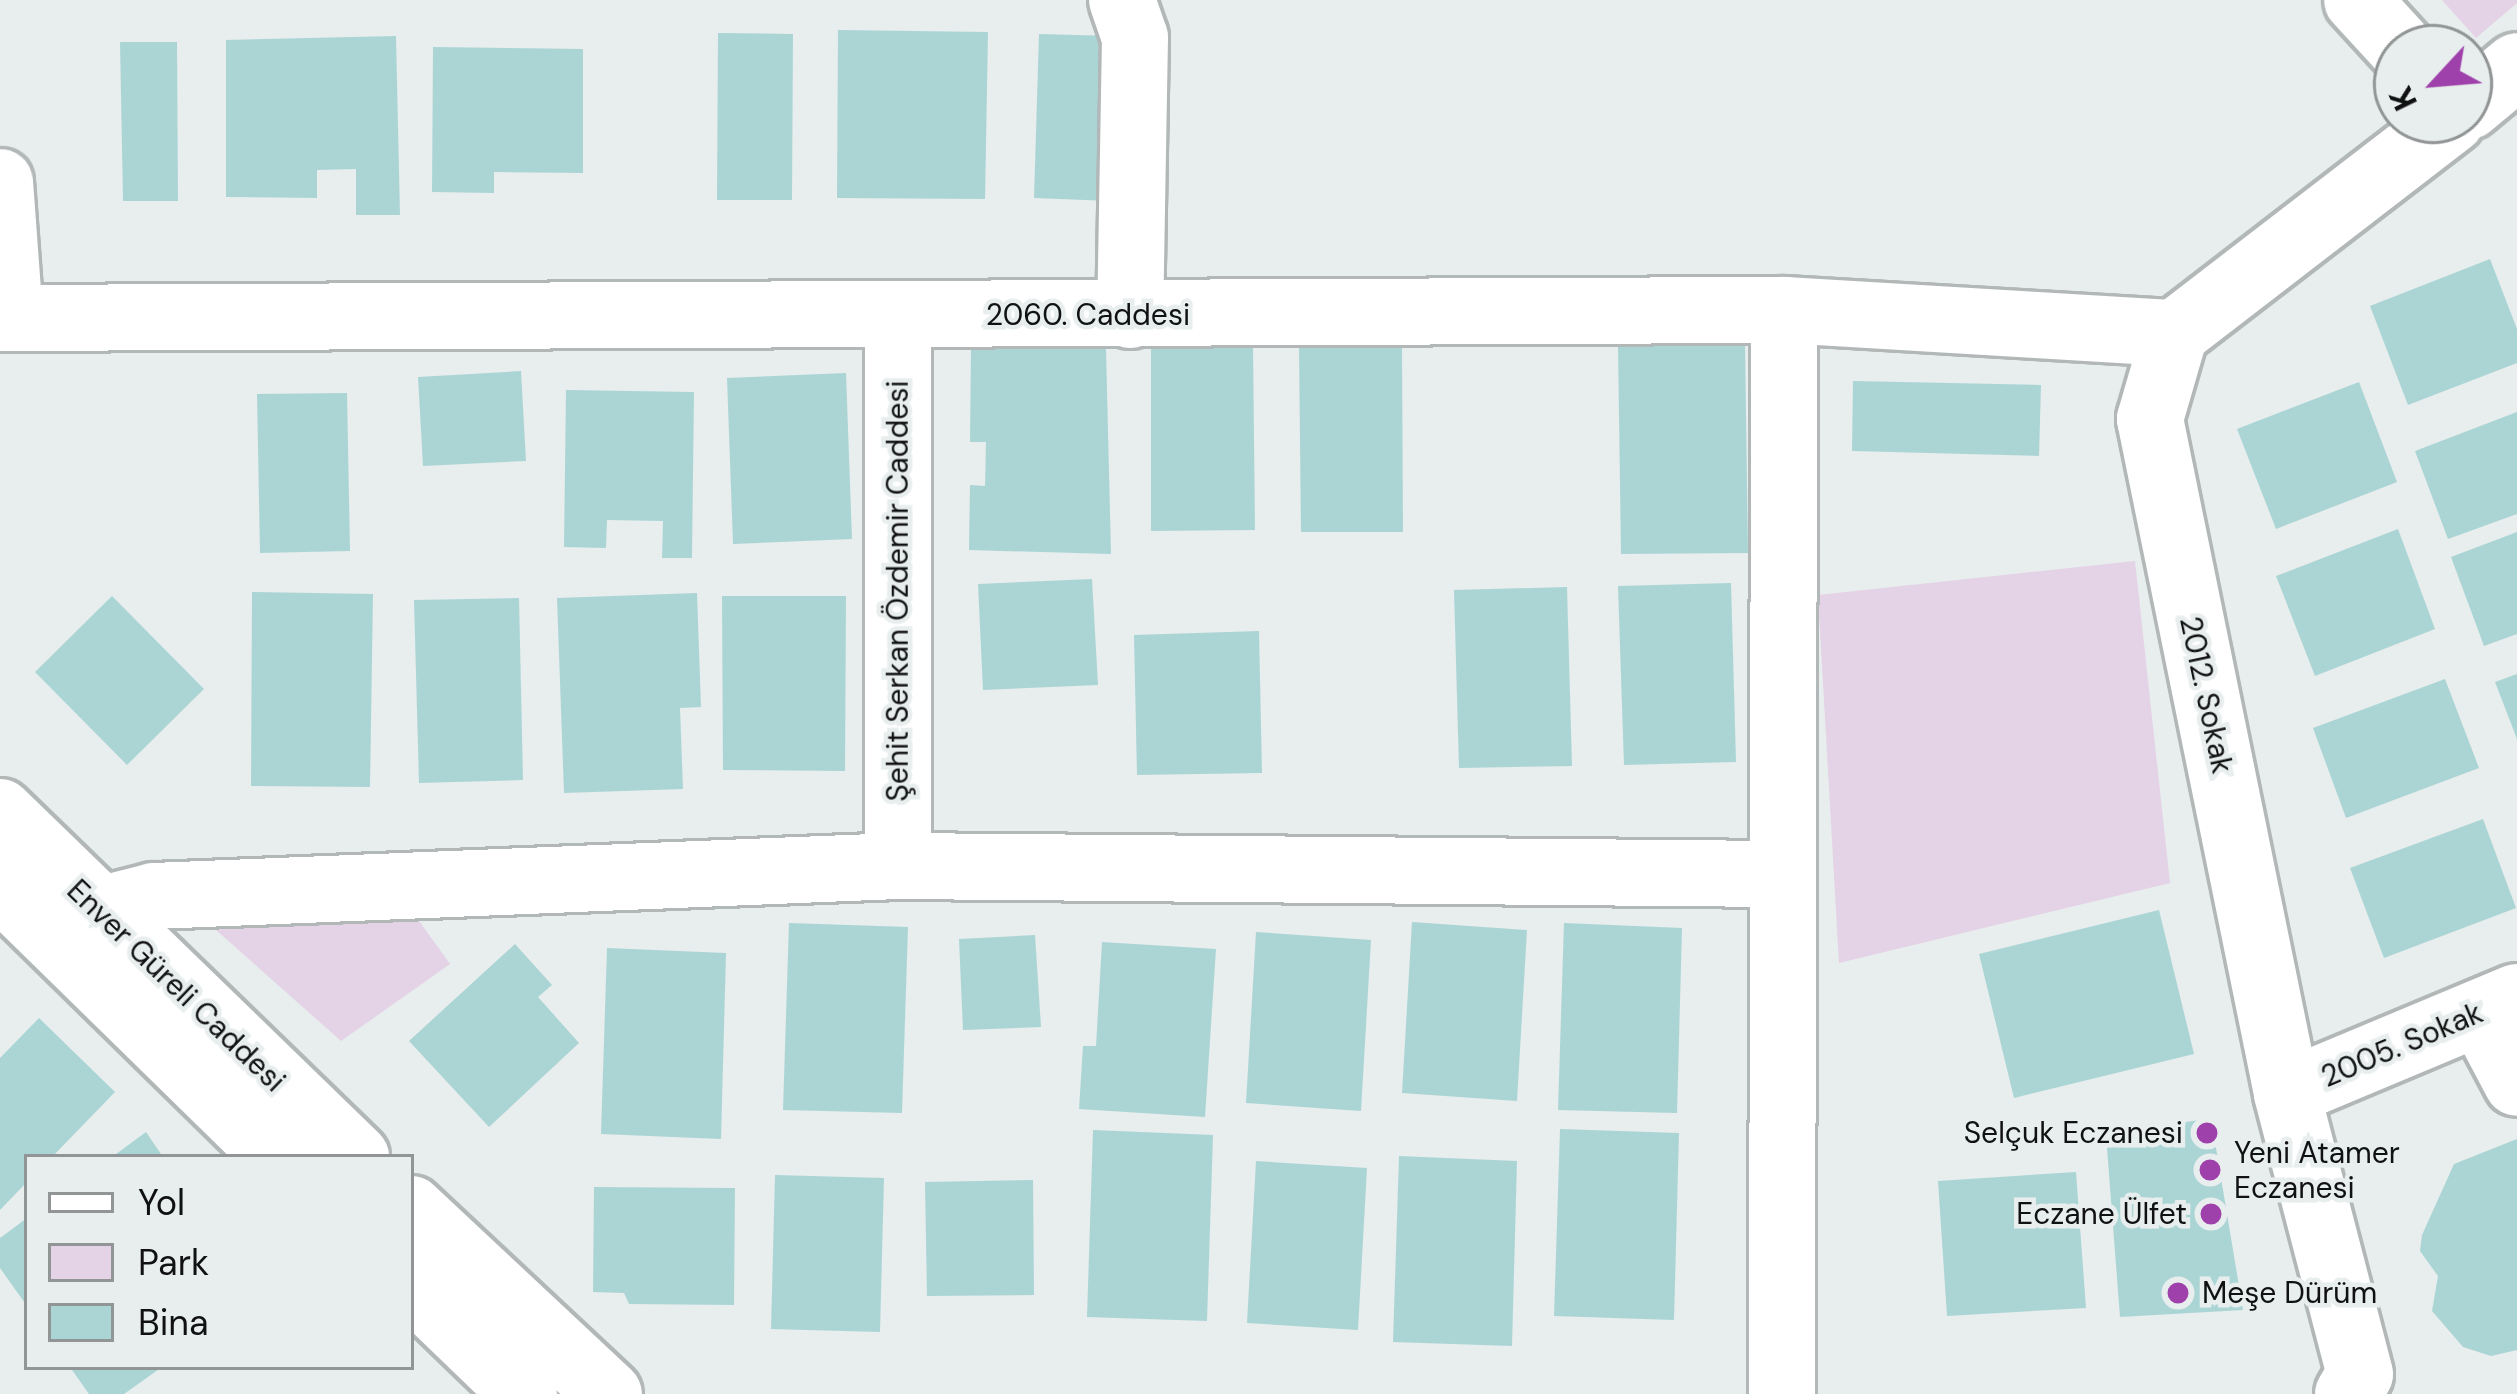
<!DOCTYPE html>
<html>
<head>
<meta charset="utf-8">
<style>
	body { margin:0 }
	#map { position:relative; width:2517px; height:1394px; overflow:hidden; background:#e8eded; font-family:"DM Sans",sans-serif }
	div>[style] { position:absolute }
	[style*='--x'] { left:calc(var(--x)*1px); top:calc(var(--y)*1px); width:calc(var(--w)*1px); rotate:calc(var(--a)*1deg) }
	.green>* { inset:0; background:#e4d2e6 }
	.building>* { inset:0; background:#abd5d5 }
	.roads { filter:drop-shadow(3px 0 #b2b7b7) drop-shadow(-3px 0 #b2b7b7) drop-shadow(0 3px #b2b7b7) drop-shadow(0 -3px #b2b7b7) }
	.minor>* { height:66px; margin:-33px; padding:0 33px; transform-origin:33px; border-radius:33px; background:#fff }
	.major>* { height:66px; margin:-33px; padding:0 33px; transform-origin:33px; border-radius:33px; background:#fff }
	.dots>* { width:33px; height:33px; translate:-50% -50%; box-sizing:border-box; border:6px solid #e8eded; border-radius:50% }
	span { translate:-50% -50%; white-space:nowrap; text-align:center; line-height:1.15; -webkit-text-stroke:9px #e8eded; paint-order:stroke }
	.street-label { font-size:30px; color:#101111 }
	.poi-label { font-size:30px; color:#101111 }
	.right { translate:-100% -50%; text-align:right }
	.left { translate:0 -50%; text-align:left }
	.legend { position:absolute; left:24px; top:1154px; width:390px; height:216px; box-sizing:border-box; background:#e8eded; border:3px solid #929595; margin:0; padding:15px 21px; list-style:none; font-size:36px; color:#101111 }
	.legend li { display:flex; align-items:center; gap:24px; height:60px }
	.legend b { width:60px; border:3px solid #929595 }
	.north { position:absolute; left:2373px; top:24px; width:120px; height:120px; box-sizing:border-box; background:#e8eded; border:3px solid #929595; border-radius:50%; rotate:244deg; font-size:33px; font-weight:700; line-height:48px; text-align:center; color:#101111 }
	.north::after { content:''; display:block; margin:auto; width:42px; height:54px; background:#9f41aa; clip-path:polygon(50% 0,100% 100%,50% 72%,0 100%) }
</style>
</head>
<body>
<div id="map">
	<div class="green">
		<i style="clip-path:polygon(2442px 0,2517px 0,2517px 3px,2476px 38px)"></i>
		<i style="clip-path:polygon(2135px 561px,2170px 883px,1839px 963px,1818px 595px)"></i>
		<i style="clip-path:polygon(414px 914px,450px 964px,341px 1041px,207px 922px)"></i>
	</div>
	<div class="building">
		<i style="clip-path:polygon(838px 30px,988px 32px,985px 199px,837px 198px)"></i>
		<i style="clip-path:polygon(718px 33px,793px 34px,792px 200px,717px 200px)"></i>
		<i style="clip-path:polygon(1039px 34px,1114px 36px,1110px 201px,1034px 198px)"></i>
		<i style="clip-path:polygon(396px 36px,400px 215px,356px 215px,356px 169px,317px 170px,317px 198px,226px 197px,226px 40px)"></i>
		<i style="clip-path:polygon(120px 42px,177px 42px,178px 201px,123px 201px)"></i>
		<i style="clip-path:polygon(433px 47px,583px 49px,583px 173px,494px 172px,494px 193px,432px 192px)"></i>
		<i style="clip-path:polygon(2490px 259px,2517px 329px,2517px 363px,2408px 405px,2370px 306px)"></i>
		<i style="clip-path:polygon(1745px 343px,1748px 553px,1621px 554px,1618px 345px)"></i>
		<i style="clip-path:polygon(1253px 346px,1255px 530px,1151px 531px,1151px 347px)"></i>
		<i style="clip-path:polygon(971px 347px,1106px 349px,1111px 554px,969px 550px,970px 485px,985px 486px,986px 442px,970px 442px)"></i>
		<i style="clip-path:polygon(1299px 348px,1402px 348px,1403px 532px,1301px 532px)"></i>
		<i style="clip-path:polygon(521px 371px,526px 461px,423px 466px,418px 377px)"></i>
		<i style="clip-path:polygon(846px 373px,852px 539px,733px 544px,727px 378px)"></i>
		<i style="clip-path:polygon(1853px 381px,2041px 385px,2039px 456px,1852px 451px)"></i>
		<i style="clip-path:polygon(2359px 382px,2397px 482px,2276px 529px,2237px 429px)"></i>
		<i style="clip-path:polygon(566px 390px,694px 392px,692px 558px,662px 558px,663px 521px,607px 520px,606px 548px,564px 547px)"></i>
		<i style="clip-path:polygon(347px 393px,350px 551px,260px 553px,257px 394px)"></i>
		<i style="clip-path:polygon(2517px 412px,2517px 514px,2448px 539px,2415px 451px)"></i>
		<i style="clip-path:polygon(2398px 529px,2435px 629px,2315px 676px,2276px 576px)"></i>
		<i style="clip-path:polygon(2517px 532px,2517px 634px,2484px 646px,2451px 557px)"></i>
		<i style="clip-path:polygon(1092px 579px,1098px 685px,983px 690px,978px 584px)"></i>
		<i style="clip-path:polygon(1731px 583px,1736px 762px,1624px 765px,1618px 586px)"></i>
		<i style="clip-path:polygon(1567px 587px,1572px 766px,1459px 768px,1454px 590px)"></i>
		<i style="clip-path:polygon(252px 592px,373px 594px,370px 787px,251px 786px)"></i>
		<i style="clip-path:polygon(697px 593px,701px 707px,680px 708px,683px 789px,564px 793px,557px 598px)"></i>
		<i style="clip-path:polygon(112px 596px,204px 689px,127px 765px,35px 672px)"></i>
		<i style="clip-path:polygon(722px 596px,846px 596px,845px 771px,723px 770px)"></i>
		<i style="clip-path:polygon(519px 598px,523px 780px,419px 783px,414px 600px)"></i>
		<i style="clip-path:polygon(1259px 631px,1262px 773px,1137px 775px,1134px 635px)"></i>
		<i style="clip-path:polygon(2517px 674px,2517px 739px,2495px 682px)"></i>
		<i style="clip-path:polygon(2445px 679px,2479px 768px,2346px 818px,2313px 728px)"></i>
		<i style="clip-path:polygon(2483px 819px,2516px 908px,2384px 958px,2350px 868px)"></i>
		<i style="clip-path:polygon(2159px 910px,2194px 1054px,2014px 1098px,1979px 954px)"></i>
		<i style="clip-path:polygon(1412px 922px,1527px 930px,1517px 1101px,1402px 1093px)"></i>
		<i style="clip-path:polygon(789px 923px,908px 927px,902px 1113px,783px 1110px)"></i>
		<i style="clip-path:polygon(1564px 923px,1682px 928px,1677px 1113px,1558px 1110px)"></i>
		<i style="clip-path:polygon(1256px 932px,1371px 940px,1361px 1111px,1246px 1103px)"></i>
		<i style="clip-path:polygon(1035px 935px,1041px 1027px,963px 1030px,959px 939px)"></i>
		<i style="clip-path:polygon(1102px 942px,1216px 949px,1205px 1117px,1079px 1109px,1083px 1046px,1096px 1046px)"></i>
		<i style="clip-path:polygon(515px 944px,552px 985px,538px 997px,579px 1043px,489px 1127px,409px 1041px)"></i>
		<i style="clip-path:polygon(607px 948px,726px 953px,721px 1139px,601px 1134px)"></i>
		<i style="clip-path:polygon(39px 1018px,115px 1092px,52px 1157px,27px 1157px,27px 1182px,0 1210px,0 1058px)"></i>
		<i style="clip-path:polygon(2211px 1118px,2243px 1310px,2120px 1317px,2106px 1135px)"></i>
		<i style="clip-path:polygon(1560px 1129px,1679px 1133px,1674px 1320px,1554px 1316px)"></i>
		<i style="clip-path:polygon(1093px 1130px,1213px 1135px,1207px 1321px,1087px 1317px)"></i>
		<i style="clip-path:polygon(146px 1132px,163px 1157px,112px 1157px)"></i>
		<i style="clip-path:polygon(2517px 1139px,2517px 1350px,2491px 1356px,2463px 1347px,2432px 1311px,2438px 1276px,2420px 1251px,2422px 1235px,2454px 1164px)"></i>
		<i style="clip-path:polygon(1399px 1156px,1517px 1161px,1512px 1346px,1393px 1342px)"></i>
		<i style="clip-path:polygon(1256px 1161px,1367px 1168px,1358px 1330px,1247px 1323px)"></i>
		<i style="clip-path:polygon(2076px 1172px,2086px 1308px,1947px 1316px,1938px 1181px)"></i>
		<i style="clip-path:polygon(775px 1175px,884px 1178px,880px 1332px,771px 1329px)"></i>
		<i style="clip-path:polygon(1033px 1180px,1034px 1295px,927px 1296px,925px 1182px)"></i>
		<i style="clip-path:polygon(594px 1187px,735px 1188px,734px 1305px,629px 1304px,624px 1293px,593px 1292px)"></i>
		<i style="clip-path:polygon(27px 1218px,27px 1306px,0 1268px,0 1238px)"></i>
		<i style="clip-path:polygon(70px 1367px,162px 1367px,124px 1394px,89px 1394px)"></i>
	</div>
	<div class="roads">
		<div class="minor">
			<i style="--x:1122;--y:0;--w:39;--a:71"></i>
			<i style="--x:1135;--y:37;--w:278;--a:91"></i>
			<i style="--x:2357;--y:0;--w:65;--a:47.5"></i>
			<i style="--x:2469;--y:106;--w:62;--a:-39.8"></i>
			<i style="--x:0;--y:182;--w:135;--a:85.8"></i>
			<i style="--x:0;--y:318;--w:1784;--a:-0.26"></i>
			<i style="--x:1784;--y:310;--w:392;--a:3.4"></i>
			<i style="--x:898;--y:866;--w:551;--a:-90"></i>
			<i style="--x:52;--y:922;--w:105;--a:-14.3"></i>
			<i style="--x:154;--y:896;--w:745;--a:-2.31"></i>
			<i style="--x:898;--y:866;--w:881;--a:0.52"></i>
			<i style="--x:2480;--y:1013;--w:79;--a:62.1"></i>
			<i style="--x:2287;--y:1093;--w:249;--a:-22.7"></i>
			<i style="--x:1782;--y:1394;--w:1084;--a:-89.89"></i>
			<i style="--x:2348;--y:1394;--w:23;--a:-59"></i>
			<i style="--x:2360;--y:1374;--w:290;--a:-104.6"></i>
			<i style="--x:2287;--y:1093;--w:688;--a:-101.49"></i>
			<i style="--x:2150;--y:419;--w:90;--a:-73.8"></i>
			<i style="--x:2175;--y:333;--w:349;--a:-37.6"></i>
		</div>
		<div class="major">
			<i style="--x:0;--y:812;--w:496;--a:44.1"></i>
			<i style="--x:0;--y:886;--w:388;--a:44.4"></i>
			<i style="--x:411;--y:1209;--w:271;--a:43.1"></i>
			<i style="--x:411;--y:1285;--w:157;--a:44"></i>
		</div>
	</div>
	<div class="dots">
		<i style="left:2207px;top:1133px;background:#9f41aa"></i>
		<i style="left:2210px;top:1170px;background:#9f41aa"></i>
		<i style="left:2211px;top:1214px;background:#9f41aa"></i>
		<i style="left:2178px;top:1293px;background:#9f41aa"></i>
	</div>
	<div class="street-label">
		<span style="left:1088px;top:315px">2060. Caddesi</span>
		<span style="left:898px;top:591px;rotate:-90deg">Şehit Serkan Özdemir Caddesi</span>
		<span style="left:2206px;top:695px;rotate:78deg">2012. Sokak</span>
		<span style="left:176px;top:986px;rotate:44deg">Enver Güreli Caddesi</span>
		<span style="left:2402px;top:1045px;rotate:-23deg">2005. Sokak</span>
	</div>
	<div class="poi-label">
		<span class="right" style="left:2183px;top:1133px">Selçuk Eczanesi</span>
		<span class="left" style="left:2234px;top:1170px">Yeni Atamer<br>Eczanesi</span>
		<span class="right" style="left:2187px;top:1214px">Eczane Ülfet</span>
		<span class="left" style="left:2202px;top:1293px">Meşe Dürüm</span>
	</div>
	<ul class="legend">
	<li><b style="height:15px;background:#fff"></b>Yol</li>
	<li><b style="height:33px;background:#e4d2e6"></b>Park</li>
	<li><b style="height:33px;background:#abd5d5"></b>Bina</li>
	</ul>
	<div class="north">K</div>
</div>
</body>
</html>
